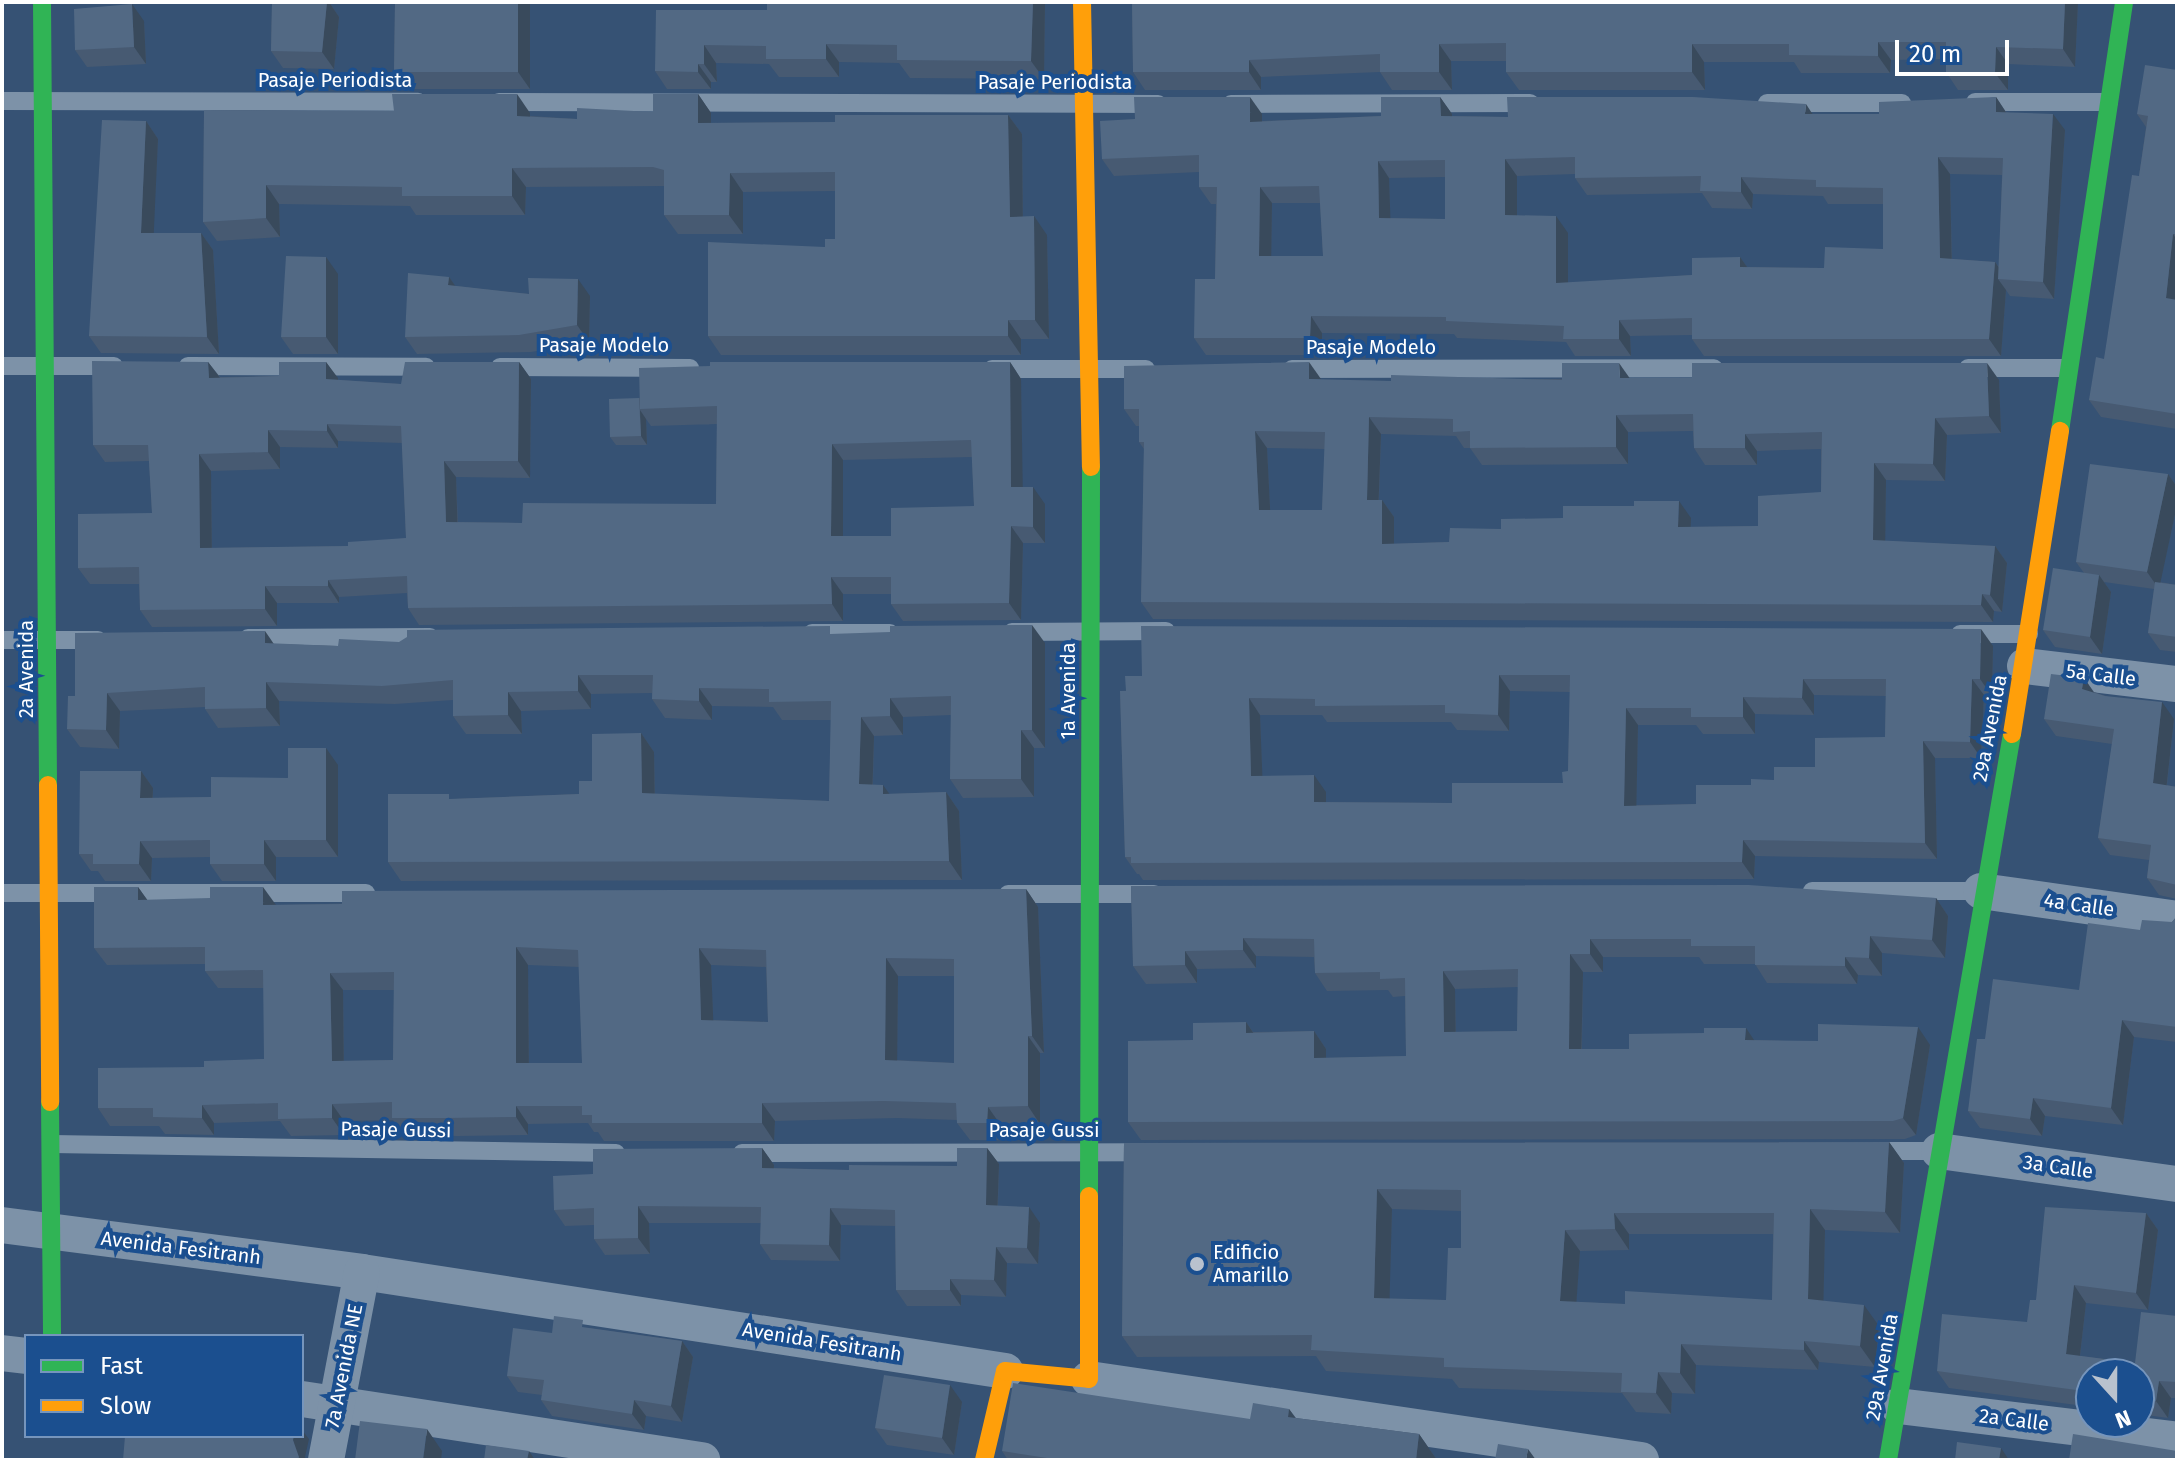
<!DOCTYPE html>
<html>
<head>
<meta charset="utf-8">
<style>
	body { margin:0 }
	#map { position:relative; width:2179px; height:1462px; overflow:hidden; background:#365274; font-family:"Fira Sans",sans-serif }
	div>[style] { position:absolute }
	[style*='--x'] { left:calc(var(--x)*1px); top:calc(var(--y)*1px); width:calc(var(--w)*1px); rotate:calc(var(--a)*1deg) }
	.lane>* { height:18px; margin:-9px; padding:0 9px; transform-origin:9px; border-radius:9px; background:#7d92a8 }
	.street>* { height:36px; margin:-18px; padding:0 18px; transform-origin:18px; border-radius:18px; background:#7d92a8 }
	.fast>* { height:18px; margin:-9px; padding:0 9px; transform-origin:9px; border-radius:9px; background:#30b455 }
	.slow>* { height:18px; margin:-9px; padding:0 9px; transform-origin:9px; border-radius:9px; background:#ff9f0a }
	.wall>* { inset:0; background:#475a72 }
	.shaded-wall>* { inset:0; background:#394a5c }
	.building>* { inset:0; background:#526984 }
	.dots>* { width:22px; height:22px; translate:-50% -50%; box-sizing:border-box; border:4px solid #1b4f8f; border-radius:50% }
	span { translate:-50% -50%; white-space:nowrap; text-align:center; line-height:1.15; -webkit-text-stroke:8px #1b4f8f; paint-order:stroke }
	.street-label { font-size:20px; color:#fff }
	.poi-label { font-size:20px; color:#fff }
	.left { translate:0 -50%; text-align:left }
	.frame { position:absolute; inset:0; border:4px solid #fff; pointer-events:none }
	.legend { position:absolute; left:24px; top:1334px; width:280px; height:104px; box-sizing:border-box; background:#1b4f8f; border:2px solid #7695bc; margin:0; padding:10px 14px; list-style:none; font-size:24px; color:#fff }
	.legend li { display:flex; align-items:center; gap:16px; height:40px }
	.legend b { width:40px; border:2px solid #7695bc }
	.north { position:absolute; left:2075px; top:1358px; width:80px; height:80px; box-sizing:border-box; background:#1b4f8f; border:2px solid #7695bc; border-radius:50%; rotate:159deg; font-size:22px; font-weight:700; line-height:32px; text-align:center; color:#fff }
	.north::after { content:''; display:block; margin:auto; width:28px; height:36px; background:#b9c2ce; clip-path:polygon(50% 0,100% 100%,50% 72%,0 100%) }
	.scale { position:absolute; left:1895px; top:40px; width:114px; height:36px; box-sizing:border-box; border:4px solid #fff; border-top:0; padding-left:10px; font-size:24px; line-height:28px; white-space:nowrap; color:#fff; -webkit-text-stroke:6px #1b4f8f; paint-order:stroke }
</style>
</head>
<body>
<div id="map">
	<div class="lane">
		<i style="--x:2;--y:101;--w:416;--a:0.1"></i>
		<i style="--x:499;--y:102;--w:659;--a:0.17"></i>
		<i style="--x:1975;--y:102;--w:134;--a:0"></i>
		<i style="--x:1767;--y:103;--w:135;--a:0"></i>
		<i style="--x:1231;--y:104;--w:299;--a:-0.2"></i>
		<i style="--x:2;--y:366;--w:112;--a:0"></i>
		<i style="--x:188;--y:366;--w:238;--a:0.2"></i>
		<i style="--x:500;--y:367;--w:190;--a:0.3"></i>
		<i style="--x:1968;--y:368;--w:101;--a:0"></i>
		<i style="--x:992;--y:369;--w:154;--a:0"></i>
		<i style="--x:1292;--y:369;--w:422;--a:-0.1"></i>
		<i style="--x:1012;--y:632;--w:154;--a:-0.4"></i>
		<i style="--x:812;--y:633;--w:78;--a:0"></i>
		<i style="--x:1960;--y:634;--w:69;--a:0"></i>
		<i style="--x:248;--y:638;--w:182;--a:-0.3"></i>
		<i style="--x:2;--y:640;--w:96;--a:0"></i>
		<i style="--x:1812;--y:891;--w:169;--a:0"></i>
		<i style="--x:2;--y:893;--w:364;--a:0"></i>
		<i style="--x:1008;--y:894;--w:146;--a:0"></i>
		<i style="--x:52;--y:1144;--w:564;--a:0.91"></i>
		<i style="--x:1874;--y:1151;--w:65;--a:0"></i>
		<i style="--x:742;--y:1153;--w:406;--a:-0.1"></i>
	</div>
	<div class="street">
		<i style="--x:2025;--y:666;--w:153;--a:6.8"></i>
		<i style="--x:1981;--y:891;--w:198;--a:8.1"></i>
		<i style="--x:1939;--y:1151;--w:240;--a:7.9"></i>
		<i style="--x:2;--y:1225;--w:363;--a:7.4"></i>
		<i style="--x:362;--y:1272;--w:651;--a:8.75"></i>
		<i style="--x:2;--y:1353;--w:24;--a:7"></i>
		<i style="--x:1089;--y:1379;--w:558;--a:8.35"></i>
		<i style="--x:302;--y:1399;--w:405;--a:8.7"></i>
		<i style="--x:1898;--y:1406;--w:281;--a:6.9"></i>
		<i style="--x:326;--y:1460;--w:191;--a:-79.2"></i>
	</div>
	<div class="fast">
		<i style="--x:42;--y:2;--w:783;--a:89.56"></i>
		<i style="--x:2060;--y:431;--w:434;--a:-81.5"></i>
		<i style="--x:50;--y:1102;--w:234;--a:89.5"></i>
		<i style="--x:1089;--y:1196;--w:729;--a:-89.84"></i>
		<i style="--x:1888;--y:1460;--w:737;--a:-80.31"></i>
	</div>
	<div class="slow">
		<i style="--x:1082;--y:2;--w:465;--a:88.9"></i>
		<i style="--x:2012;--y:734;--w:307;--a:-81"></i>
		<i style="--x:48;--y:785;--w:317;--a:89.6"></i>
		<i style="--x:984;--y:1460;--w:91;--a:-76.7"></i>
		<i style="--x:1005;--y:1371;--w:84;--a:5.4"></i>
		<i style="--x:1089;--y:1379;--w:183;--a:-90"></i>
	</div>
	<div class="wall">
		<i style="clip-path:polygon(272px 2px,329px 2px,339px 17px,334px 69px,283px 68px,271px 51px)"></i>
		<i style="clip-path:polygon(395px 2px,530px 2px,530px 89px,406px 89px,394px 72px)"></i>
		<i style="clip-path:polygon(1045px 2px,1044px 79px,910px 78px,899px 63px,839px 62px,839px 77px,779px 77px,769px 64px,716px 63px,717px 82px,711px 82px,711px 89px,667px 89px,655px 71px,767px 10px)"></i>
		<i style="clip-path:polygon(1132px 2px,1507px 2px,1508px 3px,1570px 2px,2078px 2px,2075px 67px,2008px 64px,2008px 90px,1958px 90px,1946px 72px,1946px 59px,1891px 60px,1890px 73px,1801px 73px,1794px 62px,1704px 62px,1705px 90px,1519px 90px,1506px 72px,1506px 61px,1451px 61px,1452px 90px,1392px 90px,1380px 72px,1261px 77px,1261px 90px,1145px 90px,1133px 72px)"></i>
		<i style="clip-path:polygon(144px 21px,146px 64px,87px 67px,75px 50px)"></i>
		<i style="clip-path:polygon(2177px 70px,2177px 429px,2101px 417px,2089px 400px,2104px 359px,2139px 176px,2146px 127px,2137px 114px)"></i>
		<i style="clip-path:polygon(698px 94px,711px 113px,711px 123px,835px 122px,1008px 115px,1022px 134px,1023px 217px,1047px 235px,1049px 339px,1021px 339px,1021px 355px,721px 355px,708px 336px,835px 239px,835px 191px,743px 192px,743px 234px,678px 234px,664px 215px,664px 186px,526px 187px,525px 215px,416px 215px,410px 206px,279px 204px,280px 237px,217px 241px,203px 222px,204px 110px,530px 113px,530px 116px,577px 119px,653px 112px)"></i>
		<i style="clip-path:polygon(evenodd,1440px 97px,1452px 114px,1452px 116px,1508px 117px,1879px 114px,1996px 97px,2006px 112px,2065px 130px,2054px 299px,2010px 296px,2006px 290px,2001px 356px,1704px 356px,1692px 339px,1692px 335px,1630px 336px,1631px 356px,1575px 356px,1566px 342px,1457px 338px,1454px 334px,1322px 333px,1322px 355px,1206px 355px,1194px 338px,1215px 279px,1216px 204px,1211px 204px,1199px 187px,1199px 172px,1114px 176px,1102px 159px,1262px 114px,1262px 121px,1381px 116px,1440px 97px,1575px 174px,1575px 178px,1587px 195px,1702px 193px,1712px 208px,1752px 209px,1753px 194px,1823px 196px,1828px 204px,1883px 204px,1883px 249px,1824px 268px,1747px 267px,1740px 257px,1692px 275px,1568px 283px,1568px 233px,1517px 215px,1517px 176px,1575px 174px,1440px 97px,1950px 174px,2002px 175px,1999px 267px,1995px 262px,1952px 259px,1950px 174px,1440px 97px,1445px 177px,1445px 219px,1390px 218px,1389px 178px,1445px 177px,1440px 97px,1272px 203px,1320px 203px,1323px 256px,1271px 256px,1272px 203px)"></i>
		<i style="clip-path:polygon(146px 121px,158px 139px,153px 233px,201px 233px,213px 250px,219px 354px,101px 353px,89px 336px)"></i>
		<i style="clip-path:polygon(338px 274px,338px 354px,293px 354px,281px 337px)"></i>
		<i style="clip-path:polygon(449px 277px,455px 286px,529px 294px,590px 296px,589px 342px,531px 352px,417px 354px,405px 337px)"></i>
		<i style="clip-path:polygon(evenodd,208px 362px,220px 377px,279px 376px,326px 362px,338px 380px,401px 384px,519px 362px,531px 379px,530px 478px,456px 477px,458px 522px,522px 523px,716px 504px,717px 424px,651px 426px,646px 419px,647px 445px,616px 445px,610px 437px,639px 398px,1010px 362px,1021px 379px,1022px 487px,1045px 504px,1045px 543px,1023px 543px,1021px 620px,903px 621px,891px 604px,891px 594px,843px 594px,843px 621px,419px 625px,408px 608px,407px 593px,339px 597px,339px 603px,277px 603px,277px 626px,152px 627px,140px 610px,139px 584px,90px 584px,78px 568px,152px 513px,149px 461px,105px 462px,93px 445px,208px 362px,338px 441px,402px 443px,406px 538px,348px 546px,212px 548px,211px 471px,280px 469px,280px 447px,338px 448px,338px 441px,208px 362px,972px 457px,974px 506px,891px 536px,843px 536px,843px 460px,972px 457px)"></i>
		<i style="clip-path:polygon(evenodd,1630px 378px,1999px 380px,2001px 433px,1947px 435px,1945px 481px,1886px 480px,1885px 541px,1995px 546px,2007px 563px,2002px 612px,1994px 611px,1993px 622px,1153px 619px,1141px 602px,1144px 449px,1139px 442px,1139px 426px,1136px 426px,1124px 409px,1321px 380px,1391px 381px,1630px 378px,1693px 431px,1694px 448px,1705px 465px,1757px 465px,1757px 451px,1821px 449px,1821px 492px,1758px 526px,1690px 527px,1691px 518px,1501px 529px,1449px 542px,1394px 544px,1394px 517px,1382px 500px,1379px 500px,1381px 434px,1456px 436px,1464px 448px,1470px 448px,1482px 465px,1628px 464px,1628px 432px,1693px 431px,1630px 378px,1267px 448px,1325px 449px,1322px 510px,1270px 510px,1267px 448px)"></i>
		<i style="clip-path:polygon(2168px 474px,2177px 487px,2177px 505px,2160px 582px,2177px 585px,2177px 652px,2160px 650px,2148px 633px,2154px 589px,2104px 582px,2111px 592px,2102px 654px,2055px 647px,2043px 630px,2084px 573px,2076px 562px)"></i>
		<i style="clip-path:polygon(836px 634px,1045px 643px,1045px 748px,1034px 748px,1034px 797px,963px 798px,950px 779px,951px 715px,903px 717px,903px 735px,874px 736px,873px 785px,889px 794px,946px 792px,959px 811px,962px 880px,401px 881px,388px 862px,453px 799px,579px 794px,641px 733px,654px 752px,655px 794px,829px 801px,831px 720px,782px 720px,773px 707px,712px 706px,712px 720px,665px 718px,652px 699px,652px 693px,591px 694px,591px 709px,521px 711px,522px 734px,466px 734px,453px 716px,453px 700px,395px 704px,279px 701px,280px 726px,218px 728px,205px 709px,205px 707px,120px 711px,119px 749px,80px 747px,67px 729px,75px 696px,273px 644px,338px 646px,399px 642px)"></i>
		<i style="clip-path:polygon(evenodd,1993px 646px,1992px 696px,1984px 695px,1981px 758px,1935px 758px,1937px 859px,1755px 856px,1754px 879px,1143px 880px,1139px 874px,1137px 874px,1125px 857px,1120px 691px,1993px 646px,1510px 691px,1570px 692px,1568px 771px,1563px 783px,1452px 803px,1326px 802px,1326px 792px,1262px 776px,1260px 715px,1322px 715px,1327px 722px,1451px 722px,1457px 730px,1509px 731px,1510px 691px,1993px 646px,1814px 695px,1886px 696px,1885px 737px,1815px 767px,1774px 780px,1751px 785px,1696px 804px,1636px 805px,1638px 725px,1696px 725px,1703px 734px,1755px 734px,1755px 714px,1814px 715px,1814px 695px)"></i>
		<i style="clip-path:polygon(2084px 678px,2094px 692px,2174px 719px,2167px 785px,2177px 787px,2177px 899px,2159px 895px,2147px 878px,2149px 860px,2110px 855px,2098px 838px,2112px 744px,2056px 736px,2044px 719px)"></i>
		<i style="clip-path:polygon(338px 765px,338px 857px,276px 857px,276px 881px,222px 881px,210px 864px,210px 857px,152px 858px,151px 881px,105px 881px,98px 871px,91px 871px,79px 854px,141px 771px,153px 788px,153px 798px,211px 797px)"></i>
		<i style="clip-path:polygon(evenodd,1131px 886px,1936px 898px,1948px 916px,1945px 958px,1882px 953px,1882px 976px,1858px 975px,1857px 984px,1767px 983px,1755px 964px,1704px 964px,1699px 957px,1603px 957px,1603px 972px,1583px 972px,1582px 1049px,1629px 1049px,1754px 1040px,1930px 1045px,1916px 1135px,1905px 1139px,1141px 1140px,1128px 1122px,1193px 1040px,1246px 1022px,1253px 1032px,1314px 1031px,1326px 1049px,1326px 1058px,1406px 1056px,1405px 996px,1393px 997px,1388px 990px,1327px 991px,1315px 973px,1314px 957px,1256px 956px,1256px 968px,1197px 969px,1197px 983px,1146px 984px,1133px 966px,1131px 886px,1518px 987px,1517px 1031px,1456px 1032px,1455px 989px,1518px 987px)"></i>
		<i style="clip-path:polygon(evenodd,138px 887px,147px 900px,275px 905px,1026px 889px,1038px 907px,1044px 1053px,1040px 1053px,1040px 1124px,1000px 1124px,999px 1140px,970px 1140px,957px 1123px,957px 1120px,897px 1118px,775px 1121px,774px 1141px,604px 1141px,598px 1132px,594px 1132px,588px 1123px,528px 1124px,528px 1135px,458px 1136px,404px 1135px,393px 1120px,344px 1121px,344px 1135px,291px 1136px,280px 1121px,214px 1123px,214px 1135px,165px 1134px,159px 1126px,110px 1126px,98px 1108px,204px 1067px,264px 1059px,264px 988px,218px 988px,205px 971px,205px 964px,107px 965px,94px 948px,138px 887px,528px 965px,579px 967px,582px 1063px,529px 1063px,528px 965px,138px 887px,711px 965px,766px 967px,768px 1022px,713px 1020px,711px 965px,138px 887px,898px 976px,954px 976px,954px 1063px,897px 1060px,898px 976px,138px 887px,343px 990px,394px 990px,393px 1060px,344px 1061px,343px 990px)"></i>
		<i style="clip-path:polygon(2177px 916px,2177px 1042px,2134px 1037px,2123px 1125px,2045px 1116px,2042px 1136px,1980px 1128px,1968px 1111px,1985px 1039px,2079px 990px,2140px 930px,2172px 922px)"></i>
		<i style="clip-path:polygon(evenodd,1889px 1142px,1904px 1163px,1900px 1233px,1825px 1230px,1823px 1301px,1879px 1326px,1875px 1367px,1819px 1362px,1818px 1370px,1696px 1365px,1695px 1394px,1672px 1393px,1671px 1414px,1636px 1412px,1622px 1393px,1459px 1388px,1452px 1379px,1326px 1371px,1316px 1356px,1137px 1357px,1122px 1336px,1124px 1143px,1889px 1142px,1392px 1209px,1461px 1211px,1461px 1248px,1446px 1300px,1389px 1299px,1392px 1209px,1889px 1142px,1629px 1234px,1773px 1234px,1772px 1300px,1625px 1304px,1576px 1302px,1580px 1251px,1629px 1250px,1629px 1234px)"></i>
		<i style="clip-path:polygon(762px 1148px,774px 1165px,774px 1168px,849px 1170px,957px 1166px,987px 1148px,999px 1164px,998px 1206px,1040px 1223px,1038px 1264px,1007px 1263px,1006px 1297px,961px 1295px,961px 1306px,907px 1306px,896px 1290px,895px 1226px,841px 1225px,840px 1261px,771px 1260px,760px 1244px,761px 1223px,649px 1223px,650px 1254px,605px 1255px,594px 1239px,594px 1225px,565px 1226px,554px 1210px,593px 1174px)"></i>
		<i style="clip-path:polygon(2146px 1213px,2158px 1230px,2148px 1310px,2086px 1303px,2080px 1356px,2135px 1363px,2177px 1316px,2177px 1398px,2171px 1398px,2168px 1418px,2139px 1414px,2139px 1374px,2091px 1374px,2091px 1407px,1949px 1388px,1937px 1371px,2027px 1322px,2036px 1300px)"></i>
		<i style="clip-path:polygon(588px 1328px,682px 1341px,693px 1357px,682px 1422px,646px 1416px,644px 1430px,552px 1416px,541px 1400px,542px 1395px,518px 1392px,507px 1376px,552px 1333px)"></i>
		<i style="clip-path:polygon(962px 1402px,954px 1455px,887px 1445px,875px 1428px)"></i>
		<i style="clip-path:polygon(1289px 1409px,1296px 1418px,1419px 1434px,1437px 1460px,1008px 1460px,1002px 1451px,1250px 1419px)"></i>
	</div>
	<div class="shaded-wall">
		<i style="clip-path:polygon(327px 2px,329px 2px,339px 17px,334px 69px,322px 52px)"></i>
		<i style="clip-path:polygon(518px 2px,530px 2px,530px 89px,518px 72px)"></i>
		<i style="clip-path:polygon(1033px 2px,1045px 2px,1044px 79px,1031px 61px)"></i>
		<i style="clip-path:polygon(2065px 2px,2078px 2px,2075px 67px,2063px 49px)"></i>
		<i style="clip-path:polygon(132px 4px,144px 21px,146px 64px,134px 47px)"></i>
		<i style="clip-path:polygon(1878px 42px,1891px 60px,1890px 73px,1878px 56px)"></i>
		<i style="clip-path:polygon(826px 44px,839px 62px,839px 77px,826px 59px)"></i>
		<i style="clip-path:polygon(1439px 44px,1451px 61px,1452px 90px,1439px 72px)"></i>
		<i style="clip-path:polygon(1692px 44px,1704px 62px,1705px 90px,1692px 72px)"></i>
		<i style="clip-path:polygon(704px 45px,716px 63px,717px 82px,704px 64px)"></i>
		<i style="clip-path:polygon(1996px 47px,2008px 64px,2008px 90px,1995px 73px)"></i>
		<i style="clip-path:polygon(1249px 60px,1261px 77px,1261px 90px,1249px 72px)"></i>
		<i style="clip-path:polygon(698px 64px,711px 82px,711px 89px,698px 72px)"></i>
		<i style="clip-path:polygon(517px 94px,530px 113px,530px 135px,517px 116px)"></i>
		<i style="clip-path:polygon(698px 94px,711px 113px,711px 142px,698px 123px)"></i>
		<i style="clip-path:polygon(1250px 97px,1262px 114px,1262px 139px,1250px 122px)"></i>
		<i style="clip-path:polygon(1440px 97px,1452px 114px,1452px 133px,1441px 116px)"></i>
		<i style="clip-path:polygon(1996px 97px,2007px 114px,1996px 112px)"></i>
		<i style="clip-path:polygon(1806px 104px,1817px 121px,1805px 114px)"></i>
		<i style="clip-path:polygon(2053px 114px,2065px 130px,2054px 299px,2043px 282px)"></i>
		<i style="clip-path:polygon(1008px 115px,1022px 134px,1023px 236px,1010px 217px)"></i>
		<i style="clip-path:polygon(146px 121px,158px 139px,153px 250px,141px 233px)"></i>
		<i style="clip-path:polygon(1938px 157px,1950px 174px,1952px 275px,1940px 258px)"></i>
		<i style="clip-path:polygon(1505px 159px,1517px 176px,1517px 232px,1505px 215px)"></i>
		<i style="clip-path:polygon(1378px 161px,1389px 178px,1391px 235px,1379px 218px)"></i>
		<i style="clip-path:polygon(512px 168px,526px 187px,525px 215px,512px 196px)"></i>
		<i style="clip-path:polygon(730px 173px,743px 192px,743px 234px,729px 215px)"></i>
		<i style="clip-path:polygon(1741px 177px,1753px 194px,1752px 209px,1741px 192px)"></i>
		<i style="clip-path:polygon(266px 185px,279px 204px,280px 237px,266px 218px)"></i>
		<i style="clip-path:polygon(1260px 187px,1272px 203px,1271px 273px,1259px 256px)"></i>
		<i style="clip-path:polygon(1034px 216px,1047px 235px,1049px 339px,1035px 320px)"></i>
		<i style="clip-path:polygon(1556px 216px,1568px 233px,1568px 300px,1556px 283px)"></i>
		<i style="clip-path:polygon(201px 233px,213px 250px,219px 354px,207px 337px)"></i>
		<i style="clip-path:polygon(2173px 234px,2177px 240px,2177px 315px,2166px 298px)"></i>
		<i style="clip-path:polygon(326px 257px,338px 274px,338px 354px,326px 337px)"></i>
		<i style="clip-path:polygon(1740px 257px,1752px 274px,1740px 267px)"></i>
		<i style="clip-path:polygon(1995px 262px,2007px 279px,1998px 279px,2006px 290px,2001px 356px,1989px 339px)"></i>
		<i style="clip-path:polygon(449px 277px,461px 294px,448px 285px)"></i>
		<i style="clip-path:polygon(578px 279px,590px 296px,589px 342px,577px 325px)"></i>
		<i style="clip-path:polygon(1311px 316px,1322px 333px,1322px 355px,1310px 338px)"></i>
		<i style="clip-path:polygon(1008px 320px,1021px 339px,1021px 355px,1008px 336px)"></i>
		<i style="clip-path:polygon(1619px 320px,1630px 336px,1631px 356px,1619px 339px)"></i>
		<i style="clip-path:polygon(208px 362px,220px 378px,209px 378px)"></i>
		<i style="clip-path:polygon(326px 362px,338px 378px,338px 396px,326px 379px)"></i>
		<i style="clip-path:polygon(519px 362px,531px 379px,530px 478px,518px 461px)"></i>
		<i style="clip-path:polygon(1010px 362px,1021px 379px,1023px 503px,1011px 487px)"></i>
		<i style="clip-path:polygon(1309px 362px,1321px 379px,1309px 379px)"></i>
		<i style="clip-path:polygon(1619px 363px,1631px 380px,1620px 378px)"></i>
		<i style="clip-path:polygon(1987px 363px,1999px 380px,2001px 433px,1989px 416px)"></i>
		<i style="clip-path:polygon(640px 410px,646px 419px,647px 445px,641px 436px)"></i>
		<i style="clip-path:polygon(1616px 415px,1628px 432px,1628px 464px,1616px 447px)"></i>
		<i style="clip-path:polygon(1369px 417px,1381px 434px,1378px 517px,1367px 500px)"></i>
		<i style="clip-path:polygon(1935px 418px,1947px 435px,1945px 481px,1933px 464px)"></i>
		<i style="clip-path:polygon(327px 424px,338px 441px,338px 448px,327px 431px)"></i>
		<i style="clip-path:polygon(268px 430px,280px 447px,280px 469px,268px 452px)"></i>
		<i style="clip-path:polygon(1255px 431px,1267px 448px,1271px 527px,1259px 510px)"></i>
		<i style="clip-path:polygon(1745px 434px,1757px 451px,1757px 465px,1745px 448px)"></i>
		<i style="clip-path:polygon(832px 444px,843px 460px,843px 553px,831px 536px)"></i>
		<i style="clip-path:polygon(199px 454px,211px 471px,212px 565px,200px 548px)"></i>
		<i style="clip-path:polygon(444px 461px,456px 477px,458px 539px,446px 522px)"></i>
		<i style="clip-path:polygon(1874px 463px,1886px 480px,1885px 557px,1873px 540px)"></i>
		<i style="clip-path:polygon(2168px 474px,2177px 487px,2177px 505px,2159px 589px,2147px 572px)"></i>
		<i style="clip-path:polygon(1033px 487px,1045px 504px,1045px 543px,1033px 527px)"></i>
		<i style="clip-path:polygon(1382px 500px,1394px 517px,1394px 561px,1382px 544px)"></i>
		<i style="clip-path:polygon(1679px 501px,1691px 518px,1690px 544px,1678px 527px)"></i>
		<i style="clip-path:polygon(1011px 526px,1023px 543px,1021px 620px,1009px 603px)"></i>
		<i style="clip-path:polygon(1995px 546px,2007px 563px,2002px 612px,1990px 595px)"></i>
		<i style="clip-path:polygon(2099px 575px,2111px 592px,2102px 654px,2090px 637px)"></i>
		<i style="clip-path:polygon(831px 577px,843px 594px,843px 621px,832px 604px)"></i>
		<i style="clip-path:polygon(328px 580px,339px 597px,339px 603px,328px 586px)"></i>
		<i style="clip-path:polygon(265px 586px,277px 603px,277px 626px,265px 609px)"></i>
		<i style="clip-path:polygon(1982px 594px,1994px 611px,1993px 622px,1981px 605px)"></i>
		<i style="clip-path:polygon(1032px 625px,1045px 643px,1045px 748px,1032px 730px)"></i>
		<i style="clip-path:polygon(1981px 629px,1993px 646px,1992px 696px,1980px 679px)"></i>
		<i style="clip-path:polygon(265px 631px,278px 650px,265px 643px)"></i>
		<i style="clip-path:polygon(578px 675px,591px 694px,591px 709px,578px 691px)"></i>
		<i style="clip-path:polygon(1499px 675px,1510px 691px,1509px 731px,1498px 715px)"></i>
		<i style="clip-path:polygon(2084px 678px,2096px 696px,2082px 689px)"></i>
		<i style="clip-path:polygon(1803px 679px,1814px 695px,1814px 715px,1802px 698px)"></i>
		<i style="clip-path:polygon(1972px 679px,1984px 695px,1981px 758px,1970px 742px)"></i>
		<i style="clip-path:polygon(266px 682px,279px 701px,280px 726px,266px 708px)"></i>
		<i style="clip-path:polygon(699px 688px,712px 706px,712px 720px,699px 701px)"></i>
		<i style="clip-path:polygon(508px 692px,521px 711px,522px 734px,508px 715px)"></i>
		<i style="clip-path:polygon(107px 693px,120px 711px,119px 749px,106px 730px)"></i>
		<i style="clip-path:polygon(1743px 697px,1755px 714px,1755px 734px,1743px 717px)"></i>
		<i style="clip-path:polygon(890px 698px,903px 717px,903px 735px,890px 716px)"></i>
		<i style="clip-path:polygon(1249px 698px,1260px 715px,1263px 792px,1251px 776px)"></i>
		<i style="clip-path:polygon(2162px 702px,2174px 719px,2165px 800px,2153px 783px)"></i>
		<i style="clip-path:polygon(1626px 708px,1638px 725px,1636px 822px,1624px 806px)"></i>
		<i style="clip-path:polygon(861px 717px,874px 736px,872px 803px,859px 784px)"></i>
		<i style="clip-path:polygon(1021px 730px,1034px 748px,1034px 797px,1021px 779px)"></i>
		<i style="clip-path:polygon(641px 733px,654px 752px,655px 812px,642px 793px)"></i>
		<i style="clip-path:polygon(1923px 741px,1935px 758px,1937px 859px,1925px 843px)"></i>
		<i style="clip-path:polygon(326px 748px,338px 765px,338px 857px,326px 840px)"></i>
		<i style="clip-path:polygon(141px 771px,153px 788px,152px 815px,140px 798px)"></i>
		<i style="clip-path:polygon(1314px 775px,1326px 792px,1326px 818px,1314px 802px)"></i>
		<i style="clip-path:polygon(883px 785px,896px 803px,883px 794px)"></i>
		<i style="clip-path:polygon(946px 792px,959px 811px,962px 880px,949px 861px)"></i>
		<i style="clip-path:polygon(264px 840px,276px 857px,276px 881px,264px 864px)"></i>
		<i style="clip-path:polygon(1743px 840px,1755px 856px,1754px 879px,1742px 862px)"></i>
		<i style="clip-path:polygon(140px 841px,152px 858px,151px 881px,139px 864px)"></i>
		<i style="clip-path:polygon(138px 887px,151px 905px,138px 900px)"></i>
		<i style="clip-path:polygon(263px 887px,276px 905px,263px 905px)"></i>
		<i style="clip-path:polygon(1026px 889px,1038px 907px,1044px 1053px,1032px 1036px)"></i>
		<i style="clip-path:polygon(1936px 898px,1948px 916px,1945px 958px,1932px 940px)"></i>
		<i style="clip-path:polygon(1870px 936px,1882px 953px,1882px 976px,1869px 958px)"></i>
		<i style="clip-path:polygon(1243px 938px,1256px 956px,1256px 968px,1243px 950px)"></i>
		<i style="clip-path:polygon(1590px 939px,1603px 957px,1603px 972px,1590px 954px)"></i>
		<i style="clip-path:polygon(516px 947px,528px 965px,529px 1081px,516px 1063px)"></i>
		<i style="clip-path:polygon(699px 948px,711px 965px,714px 1038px,701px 1020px)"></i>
		<i style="clip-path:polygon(1185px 951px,1197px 969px,1197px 983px,1185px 965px)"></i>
		<i style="clip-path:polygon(1570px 954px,1583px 972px,1581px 1067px,1569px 1049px)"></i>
		<i style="clip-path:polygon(1845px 957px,1858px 975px,1857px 984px,1845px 966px)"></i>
		<i style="clip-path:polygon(886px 958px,898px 976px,897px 1077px,885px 1060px)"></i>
		<i style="clip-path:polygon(1443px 971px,1455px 989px,1456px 1050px,1444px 1032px)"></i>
		<i style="clip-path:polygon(330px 973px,343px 990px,344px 1079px,332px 1061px)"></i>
		<i style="clip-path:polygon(2122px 1020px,2134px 1037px,2123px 1125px,2111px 1108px)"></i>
		<i style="clip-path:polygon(1246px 1022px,1258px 1040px,1246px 1033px)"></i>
		<i style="clip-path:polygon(1918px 1027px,1930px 1045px,1916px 1135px,1903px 1118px)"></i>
		<i style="clip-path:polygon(1746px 1028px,1758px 1046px,1745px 1040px)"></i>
		<i style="clip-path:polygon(1314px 1031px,1326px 1049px,1326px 1076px,1314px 1058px)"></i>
		<i style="clip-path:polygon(1028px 1036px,1040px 1053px,1040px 1124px,1028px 1106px)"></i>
		<i style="clip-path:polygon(2033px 1098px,2045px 1116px,2042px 1136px,2030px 1119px)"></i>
		<i style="clip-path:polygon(762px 1103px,775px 1121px,774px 1141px,762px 1123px)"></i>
		<i style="clip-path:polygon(332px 1104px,344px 1121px,344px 1135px,332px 1118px)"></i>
		<i style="clip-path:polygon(202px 1105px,214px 1123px,214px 1135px,202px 1118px)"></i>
		<i style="clip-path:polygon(516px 1106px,528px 1124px,528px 1135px,516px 1117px)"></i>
		<i style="clip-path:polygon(988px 1107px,1000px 1124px,999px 1140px,987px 1123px)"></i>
		<i style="clip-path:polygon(1889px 1142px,1904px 1163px,1900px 1233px,1885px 1212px)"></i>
		<i style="clip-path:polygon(762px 1148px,774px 1165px,773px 1184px,762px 1168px)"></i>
		<i style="clip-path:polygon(987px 1148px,999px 1164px,997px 1221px,986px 1205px)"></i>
		<i style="clip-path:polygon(1377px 1189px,1392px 1209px,1389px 1319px,1374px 1298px)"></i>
		<i style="clip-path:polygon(638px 1206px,649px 1223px,650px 1254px,638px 1238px)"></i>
		<i style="clip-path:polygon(1029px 1207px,1040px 1223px,1038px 1264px,1027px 1248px)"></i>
		<i style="clip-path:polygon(830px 1208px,841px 1225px,840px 1261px,829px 1245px)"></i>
		<i style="clip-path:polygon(1810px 1209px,1825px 1230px,1823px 1320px,1808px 1299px)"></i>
		<i style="clip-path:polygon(1614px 1213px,1629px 1234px,1629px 1250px,1615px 1229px)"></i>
		<i style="clip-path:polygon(2146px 1213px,2158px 1230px,2148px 1310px,2136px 1293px)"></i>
		<i style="clip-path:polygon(1565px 1230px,1580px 1251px,1575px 1322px,1560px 1301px)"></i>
		<i style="clip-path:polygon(996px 1247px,1007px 1263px,1006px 1297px,994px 1280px)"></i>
		<i style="clip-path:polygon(950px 1279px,961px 1295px,961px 1306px,950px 1290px)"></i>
		<i style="clip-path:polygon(2074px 1285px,2086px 1303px,2078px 1372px,2066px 1354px)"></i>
		<i style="clip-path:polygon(1864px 1305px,1879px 1326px,1875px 1367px,1860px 1346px)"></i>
		<i style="clip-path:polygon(682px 1341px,693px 1357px,682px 1422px,671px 1406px)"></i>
		<i style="clip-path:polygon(1804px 1341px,1819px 1362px,1818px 1370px,1804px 1350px)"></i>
		<i style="clip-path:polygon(1681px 1344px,1696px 1365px,1695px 1394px,1680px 1373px)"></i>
		<i style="clip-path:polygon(1658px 1372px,1672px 1393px,1671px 1414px,1656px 1393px)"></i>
		<i style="clip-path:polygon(2159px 1381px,2171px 1398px,2168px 1418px,2156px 1401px)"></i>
		<i style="clip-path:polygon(950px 1385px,962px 1402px,954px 1455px,942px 1438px)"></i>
		<i style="clip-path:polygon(634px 1400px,646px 1416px,644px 1430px,632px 1414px)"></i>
		<i style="clip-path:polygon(1289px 1409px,1308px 1436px,1288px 1417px)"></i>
		<i style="clip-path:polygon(427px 1429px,442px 1451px,441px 1460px,423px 1460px)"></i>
		<i style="clip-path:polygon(302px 1430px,309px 1439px,305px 1457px,306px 1460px,298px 1460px,293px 1440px,294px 1436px,302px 1436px)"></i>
		<i style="clip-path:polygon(1419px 1434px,1437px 1460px,1416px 1460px)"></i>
		<i style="clip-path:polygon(2001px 1448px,2009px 1460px,1999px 1460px)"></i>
		<i style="clip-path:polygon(1528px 1449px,1536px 1460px,1526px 1460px)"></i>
		<i style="clip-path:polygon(529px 1451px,535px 1460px,527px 1460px)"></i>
	</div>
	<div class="building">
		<i style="clip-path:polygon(272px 2px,327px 2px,322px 52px,271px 51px)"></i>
		<i style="clip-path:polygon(395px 2px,518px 2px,518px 72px,394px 72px)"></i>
		<i style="clip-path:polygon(767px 2px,1033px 2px,1031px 61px,897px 60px,897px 45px,826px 44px,826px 59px,766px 59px,766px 46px,704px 45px,704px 64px,698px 64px,698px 72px,655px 71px,656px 10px,767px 10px)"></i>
		<i style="clip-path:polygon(1132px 2px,1498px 2px,1499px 4px,1570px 2px,2065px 2px,2063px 49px,1996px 47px,1995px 73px,1946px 72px,1946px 42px,1878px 42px,1878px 56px,1789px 55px,1789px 44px,1692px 44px,1692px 72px,1506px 72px,1506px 43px,1439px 44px,1439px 72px,1380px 72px,1380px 54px,1249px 60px,1249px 72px,1133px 72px)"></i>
		<i style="clip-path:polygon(132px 4px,134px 47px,75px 50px,74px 9px)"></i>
		<i style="clip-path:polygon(2145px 65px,2177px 70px,2177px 234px,2173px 234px,2166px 298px,2177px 300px,2177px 414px,2089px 400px,2096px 357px,2104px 359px,2132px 175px,2139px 176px,2148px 116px,2137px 114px)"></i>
		<i style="clip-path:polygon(392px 94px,517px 94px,517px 116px,577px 119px,577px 108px,653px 112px,653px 94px,698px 94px,698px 123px,835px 122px,835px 115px,1008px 115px,1010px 217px,1034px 216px,1035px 320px,1008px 320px,1008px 336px,708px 336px,708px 242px,825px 247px,825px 239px,835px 239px,835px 172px,730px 173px,729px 215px,664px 215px,664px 170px,653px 167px,512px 168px,512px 196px,402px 196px,402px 187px,266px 185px,266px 218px,203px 222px,204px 110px,394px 111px)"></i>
		<i style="clip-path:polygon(evenodd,1134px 97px,1250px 97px,1250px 122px,1381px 116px,1381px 97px,1440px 97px,1441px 116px,1508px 117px,1507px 97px,1693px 97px,1806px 104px,1805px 114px,1879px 114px,1879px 102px,1996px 97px,1996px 112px,2053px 114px,2043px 282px,1998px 279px,2003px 158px,1938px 157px,1940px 258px,1995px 262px,1989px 339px,1692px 339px,1692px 318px,1619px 320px,1619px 339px,1563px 339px,1564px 326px,1446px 321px,1446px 317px,1311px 316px,1310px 338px,1194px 338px,1195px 279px,1215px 279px,1217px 187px,1199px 187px,1199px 155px,1102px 159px,1100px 121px,1135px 119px,1134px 97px,1575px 157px,1575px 178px,1701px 176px,1700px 191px,1741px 192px,1741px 177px,1816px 180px,1816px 187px,1883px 188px,1883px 249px,1825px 247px,1824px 268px,1740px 267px,1740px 257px,1692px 258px,1692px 275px,1556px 283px,1556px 216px,1505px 215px,1505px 159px,1575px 157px,1134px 97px,1445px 160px,1445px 219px,1379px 218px,1378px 161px,1445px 160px,1134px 97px,1319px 186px,1323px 256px,1259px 256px,1260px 187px,1319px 186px)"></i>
		<i style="clip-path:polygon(102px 120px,146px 121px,141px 233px,201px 233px,207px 337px,89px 336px)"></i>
		<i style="clip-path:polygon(286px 256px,326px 257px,326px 337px,281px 337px)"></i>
		<i style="clip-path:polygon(408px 273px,449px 277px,448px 285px,529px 294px,528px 278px,578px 279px,577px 325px,519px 335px,405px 337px)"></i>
		<i style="clip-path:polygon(evenodd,92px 361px,208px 362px,209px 378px,279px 376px,279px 362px,326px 362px,326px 379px,401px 384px,405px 362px,519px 362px,518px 461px,444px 461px,446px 522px,522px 523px,523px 503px,716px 504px,717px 406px,640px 409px,639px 368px,710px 366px,710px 362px,1010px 362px,1011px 487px,1033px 487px,1033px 527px,1011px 526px,1009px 603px,891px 604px,891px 577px,831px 577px,832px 604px,408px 608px,407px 576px,328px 580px,328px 586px,265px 586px,265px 609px,140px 610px,139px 567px,78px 568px,78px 514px,152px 513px,148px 445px,93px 445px,92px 361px,327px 424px,401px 426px,406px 538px,348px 542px,348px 546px,200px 548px,199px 454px,268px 452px,268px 430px,327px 431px,327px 424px,92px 361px,971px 440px,974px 506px,891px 508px,891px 536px,831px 536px,832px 444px,971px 440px)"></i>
		<i style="clip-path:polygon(evenodd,1309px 362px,1309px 379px,1391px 381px,1391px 375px,1562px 380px,1562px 363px,1619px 363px,1620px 378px,1692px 378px,1692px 363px,1987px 363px,1989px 416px,1935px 418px,1933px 464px,1874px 463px,1873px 540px,1995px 546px,1990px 595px,1982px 594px,1981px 605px,1141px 602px,1144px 442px,1139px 442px,1139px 409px,1124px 409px,1124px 366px,1309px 362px,1693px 414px,1694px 448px,1745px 448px,1745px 434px,1822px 432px,1821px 492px,1758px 496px,1758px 526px,1678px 527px,1679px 501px,1634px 501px,1634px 506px,1563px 506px,1563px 518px,1501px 519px,1501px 529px,1450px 528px,1449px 542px,1382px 544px,1382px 500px,1367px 500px,1369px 417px,1453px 419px,1453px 432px,1470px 431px,1470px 448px,1616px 447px,1616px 415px,1693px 414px,1309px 362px,1255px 431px,1325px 432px,1322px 510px,1259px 510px,1255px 431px)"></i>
		<i style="clip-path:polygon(639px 398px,641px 436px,610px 437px,609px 399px)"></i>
		<i style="clip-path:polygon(2090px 464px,2168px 474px,2147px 572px,2076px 562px)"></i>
		<i style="clip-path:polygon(2053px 568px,2099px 575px,2090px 637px,2043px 630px)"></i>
		<i style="clip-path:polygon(2155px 582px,2177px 585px,2177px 637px,2148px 633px)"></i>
		<i style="clip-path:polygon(1032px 625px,1032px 730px,1021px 730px,1021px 779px,950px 779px,951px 696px,890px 698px,890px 716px,861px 717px,859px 784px,883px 785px,883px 794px,946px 792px,949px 861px,388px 862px,388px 794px,449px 794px,449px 799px,579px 794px,579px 781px,592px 781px,592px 734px,641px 733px,642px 793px,829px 801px,831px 701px,769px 702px,769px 689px,699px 688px,699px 701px,652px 699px,653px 675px,578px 675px,578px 691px,508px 692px,508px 715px,453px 716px,453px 680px,382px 686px,266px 682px,266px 708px,205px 709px,205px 687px,107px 693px,106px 730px,67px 729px,68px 696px,75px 696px,75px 633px,265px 631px,265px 643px,338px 646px,339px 639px,399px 642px,407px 637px,407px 630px,830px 626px,830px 634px,890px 632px,890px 626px)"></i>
		<i style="clip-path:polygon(evenodd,1141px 626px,1981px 629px,1980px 679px,1972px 679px,1970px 742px,1923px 741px,1925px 843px,1743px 840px,1742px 862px,1131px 863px,1131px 857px,1125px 857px,1120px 691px,1126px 691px,1125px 676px,1142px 676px,1141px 626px,1499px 675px,1570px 675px,1568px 771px,1562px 772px,1563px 783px,1452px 783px,1452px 803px,1314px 802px,1314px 775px,1251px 776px,1249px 698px,1315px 699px,1315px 706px,1445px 705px,1445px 713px,1498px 715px,1499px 675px,1141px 626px,1803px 679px,1886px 679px,1885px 737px,1815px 738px,1815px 767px,1774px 767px,1774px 780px,1751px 779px,1751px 785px,1696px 785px,1696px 804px,1624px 806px,1626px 708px,1691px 708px,1691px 717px,1743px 717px,1743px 697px,1802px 698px,1803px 679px)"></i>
		<i style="clip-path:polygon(2051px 674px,2084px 678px,2082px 689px,2105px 696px,2162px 702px,2153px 783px,2177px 787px,2177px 885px,2147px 878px,2151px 845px,2098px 838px,2114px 729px,2044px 719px)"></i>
		<i style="clip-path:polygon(288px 748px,326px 748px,326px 840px,264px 840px,264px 864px,210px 864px,210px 840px,140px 841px,139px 864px,93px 864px,93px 854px,79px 854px,80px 771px,141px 771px,140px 798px,211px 797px,211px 777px,288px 778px)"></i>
		<i style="clip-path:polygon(evenodd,1749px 885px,1936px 898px,1932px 940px,1870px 936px,1869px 958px,1845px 957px,1845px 966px,1755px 965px,1755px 946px,1691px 946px,1691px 939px,1590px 939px,1590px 954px,1570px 954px,1569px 1049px,1629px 1049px,1629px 1034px,1704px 1033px,1704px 1028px,1746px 1028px,1745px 1040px,1818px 1041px,1818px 1024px,1918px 1027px,1903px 1118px,1893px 1121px,1128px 1122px,1128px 1041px,1193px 1040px,1193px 1023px,1246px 1022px,1246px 1033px,1314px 1031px,1314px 1058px,1406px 1056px,1405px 978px,1380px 979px,1380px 972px,1315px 973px,1314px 939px,1243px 938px,1243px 950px,1185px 951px,1185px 965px,1133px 966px,1131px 886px,1749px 885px,1518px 969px,1517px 1031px,1444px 1032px,1443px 971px,1518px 969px)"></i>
		<i style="clip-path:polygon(evenodd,94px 887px,138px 887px,138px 900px,210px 898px,210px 887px,263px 887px,263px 905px,342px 904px,342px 891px,1026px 889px,1032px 1036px,1028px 1036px,1028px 1106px,988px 1107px,987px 1123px,957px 1123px,956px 1103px,884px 1101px,762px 1103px,762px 1123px,592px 1123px,592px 1115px,582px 1115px,582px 1106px,516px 1106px,516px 1117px,446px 1118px,392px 1118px,392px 1102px,332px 1104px,332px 1118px,278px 1119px,278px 1103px,202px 1105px,202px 1118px,153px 1117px,153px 1108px,98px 1108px,98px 1068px,204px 1067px,204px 1061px,264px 1059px,263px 970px,205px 971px,205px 947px,94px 948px,94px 887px,516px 947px,578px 950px,582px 1063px,516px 1063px,516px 947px,94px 887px,699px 948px,766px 950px,768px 1022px,701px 1020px,699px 948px,94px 887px,886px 958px,954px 959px,954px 1063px,885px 1060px,886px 958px,94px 887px,394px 972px,393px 1060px,332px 1061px,330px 973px,394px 972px)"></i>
		<i style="clip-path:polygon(2177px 916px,2177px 1027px,2122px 1020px,2111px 1108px,2033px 1098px,2030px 1119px,1968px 1111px,1977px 1039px,1985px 1039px,1993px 979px,2079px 990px,2088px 923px,2140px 930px,2142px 920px,2172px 922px)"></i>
		<i style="clip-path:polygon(evenodd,1889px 1142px,1885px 1212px,1810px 1209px,1808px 1299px,1864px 1305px,1860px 1346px,1804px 1341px,1804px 1350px,1681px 1344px,1680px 1373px,1658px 1372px,1656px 1393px,1621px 1392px,1622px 1373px,1444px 1367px,1444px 1358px,1311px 1350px,1312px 1335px,1122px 1336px,1124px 1143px,1889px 1142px,1377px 1189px,1461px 1190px,1461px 1248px,1448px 1248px,1446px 1300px,1374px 1298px,1377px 1189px,1889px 1142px,1614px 1213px,1774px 1213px,1772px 1300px,1625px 1291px,1625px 1304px,1560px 1301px,1565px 1230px,1615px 1229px,1614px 1213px)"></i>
		<i style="clip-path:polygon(762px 1148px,762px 1168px,849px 1170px,849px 1165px,957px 1166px,957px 1148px,987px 1148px,986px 1205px,1029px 1207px,1027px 1248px,996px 1247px,994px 1280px,950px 1279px,950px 1290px,896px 1290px,895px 1210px,830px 1208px,829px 1245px,760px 1244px,761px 1207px,638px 1206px,638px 1238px,594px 1239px,594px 1208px,554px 1210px,553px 1176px,593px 1174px,593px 1149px)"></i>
		<i style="clip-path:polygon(2045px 1207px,2146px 1213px,2136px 1293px,2074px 1285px,2066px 1354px,2135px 1363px,2141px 1312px,2177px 1316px,2177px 1382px,2159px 1381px,2156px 1401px,2139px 1398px,2139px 1374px,2091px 1374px,2091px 1392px,1937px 1371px,1942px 1314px,2027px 1322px,2030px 1300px,2036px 1300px)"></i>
		<i style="clip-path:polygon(554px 1316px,583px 1320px,582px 1327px,682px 1341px,671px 1406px,634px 1400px,632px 1414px,541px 1400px,544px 1380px,507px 1376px,513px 1328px,552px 1333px)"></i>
		<i style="clip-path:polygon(884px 1375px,950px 1385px,942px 1438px,875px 1428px)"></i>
		<i style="clip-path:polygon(1013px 1383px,1250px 1419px,1253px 1403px,1289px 1409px,1288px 1417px,1419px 1434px,1416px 1460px,1060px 1460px,1002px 1451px)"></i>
		<i style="clip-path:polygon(360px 1421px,427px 1429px,423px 1460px,355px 1460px)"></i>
		<i style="clip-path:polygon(2073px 1434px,2177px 1451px,2177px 1460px,2069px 1460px)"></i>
		<i style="clip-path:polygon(125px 1436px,294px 1436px,293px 1440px,299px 1457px,298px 1460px,123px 1460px)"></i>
		<i style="clip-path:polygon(1957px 1442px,2001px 1448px,1999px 1460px,1955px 1460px)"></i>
		<i style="clip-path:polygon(1498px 1444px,1528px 1449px,1526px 1460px,1495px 1460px)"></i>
		<i style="clip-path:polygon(486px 1445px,529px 1451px,527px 1460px,484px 1460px)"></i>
	</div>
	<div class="dots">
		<i style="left:1197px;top:1264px;background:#b9c2ce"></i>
	</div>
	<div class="street-label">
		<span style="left:335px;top:80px">Pasaje Periodista</span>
		<span style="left:1055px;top:82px">Pasaje Periodista</span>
		<span style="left:604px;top:345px">Pasaje Modelo</span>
		<span style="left:1371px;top:347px">Pasaje Modelo</span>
		<span style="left:26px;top:669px;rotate:-90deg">2a Avenida</span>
		<span style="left:2101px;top:675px;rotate:7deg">5a Calle</span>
		<span style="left:1068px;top:691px;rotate:-90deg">1a Avenida</span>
		<span style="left:1990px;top:728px;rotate:-79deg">29a Avenida</span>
		<span style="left:2079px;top:905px;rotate:8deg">4a Calle</span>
		<span style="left:396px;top:1130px;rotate:1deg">Pasaje Gussi</span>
		<span style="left:1044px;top:1130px">Pasaje Gussi</span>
		<span style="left:2058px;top:1167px;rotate:8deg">3a Calle</span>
		<span style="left:181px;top:1248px;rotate:7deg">Avenida Fesitranh</span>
		<span style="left:822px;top:1342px;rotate:9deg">Avenida Fesitranh</span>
		<span style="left:344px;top:1366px;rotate:-79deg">7a Avenida NE</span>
		<span style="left:1882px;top:1367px;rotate:-80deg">29a Avenida</span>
		<span style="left:2014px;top:1420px;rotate:7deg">2a Calle</span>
	</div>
	<div class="poi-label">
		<span class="left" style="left:1213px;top:1264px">Edificio<br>Amarillo</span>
	</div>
	<div class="frame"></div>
	<ul class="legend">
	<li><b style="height:10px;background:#30b455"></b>Fast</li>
	<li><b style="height:10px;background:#ff9f0a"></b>Slow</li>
	</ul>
	<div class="north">N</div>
	<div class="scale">20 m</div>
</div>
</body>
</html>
